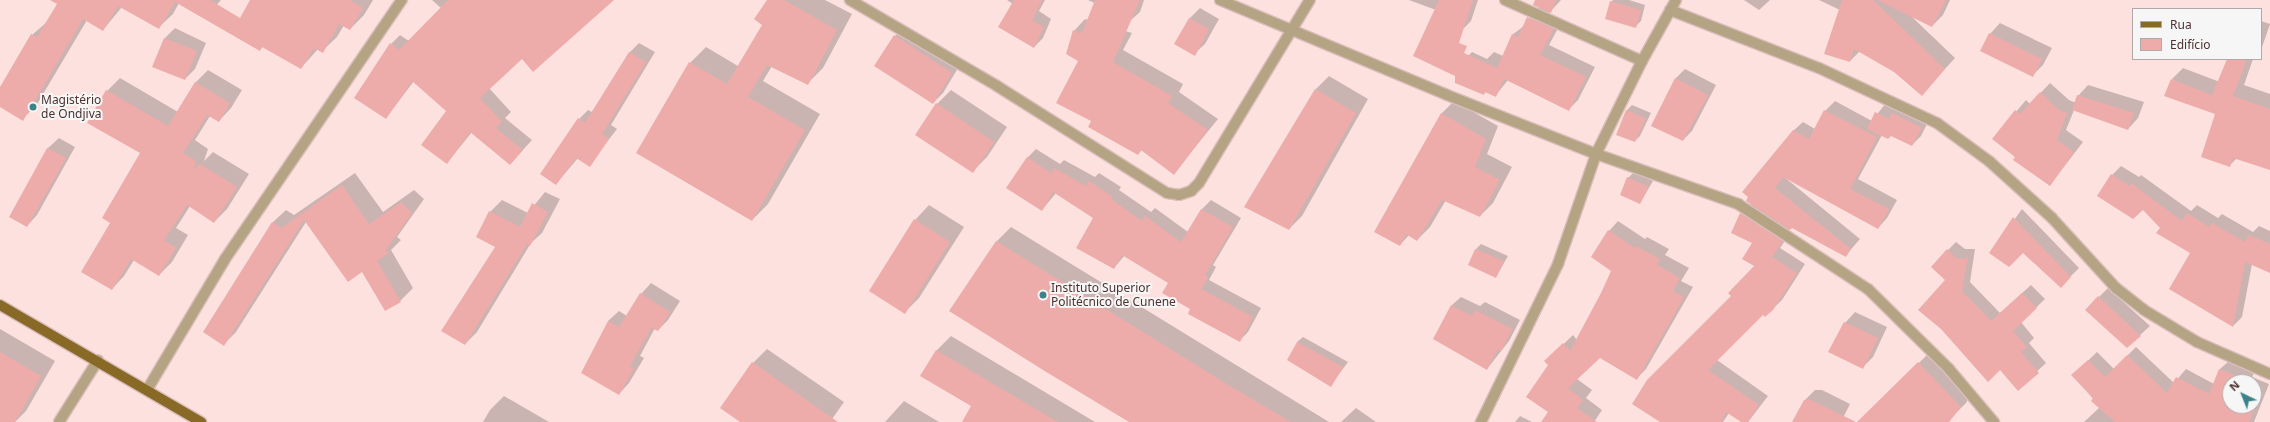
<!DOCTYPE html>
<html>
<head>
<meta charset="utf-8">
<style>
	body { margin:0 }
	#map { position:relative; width:2270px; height:422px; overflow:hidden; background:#fde1df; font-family:"Noto Sans",sans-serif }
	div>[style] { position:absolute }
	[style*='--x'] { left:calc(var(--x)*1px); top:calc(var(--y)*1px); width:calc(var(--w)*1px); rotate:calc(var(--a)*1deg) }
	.shadow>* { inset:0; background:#0003 }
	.building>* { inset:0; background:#edaca9 }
	.roads { filter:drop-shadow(1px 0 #dabebc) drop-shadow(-1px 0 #dabebc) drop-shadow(0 1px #dabebc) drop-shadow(0 -1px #dabebc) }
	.lane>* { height:10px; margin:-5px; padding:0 5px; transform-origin:5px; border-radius:5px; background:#b5a483 }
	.street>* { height:10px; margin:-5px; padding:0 5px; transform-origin:5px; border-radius:5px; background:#b5a483 }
	.primary>* { height:10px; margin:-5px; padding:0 5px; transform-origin:5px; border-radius:5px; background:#896926 }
	.dots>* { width:11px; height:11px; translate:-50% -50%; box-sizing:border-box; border:2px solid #f6f6f6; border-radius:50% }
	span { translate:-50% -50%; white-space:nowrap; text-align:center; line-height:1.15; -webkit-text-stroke:4px #f6f6f6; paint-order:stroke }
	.poi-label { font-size:12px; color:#4c3230 }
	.left { translate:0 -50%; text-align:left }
	.legend { position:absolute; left:2132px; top:8px; width:130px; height:52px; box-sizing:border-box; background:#f6f6f6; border:1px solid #b2a8a7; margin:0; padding:5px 7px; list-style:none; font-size:12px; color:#4c3230 }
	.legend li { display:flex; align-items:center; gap:8px; height:20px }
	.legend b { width:20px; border:1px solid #b2a8a7 }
	.north { position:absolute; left:2222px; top:374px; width:40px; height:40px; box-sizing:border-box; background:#f6f6f6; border:1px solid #b2a8a7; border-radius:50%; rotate:317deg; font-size:11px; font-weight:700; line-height:16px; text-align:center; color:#4c3230 }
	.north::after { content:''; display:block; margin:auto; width:14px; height:18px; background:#3b8389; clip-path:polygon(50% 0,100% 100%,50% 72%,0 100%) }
</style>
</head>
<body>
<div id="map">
	<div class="shadow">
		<i style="clip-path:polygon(60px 0,221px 0,205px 18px,179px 3px,173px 14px,159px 27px,122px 7px,103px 30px,87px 20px,36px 106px,22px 119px,0 106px,0 89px,32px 35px,47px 22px)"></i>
		<i style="clip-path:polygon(251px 0,373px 0,364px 15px,350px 29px,344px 25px,337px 37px,322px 51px,318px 49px,301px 68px,263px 46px,260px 50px)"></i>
		<i style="clip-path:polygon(432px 0,525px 0,489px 88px,511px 112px,505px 118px,532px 140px,510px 164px,472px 132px,447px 163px,447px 111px,414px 81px,386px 118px,391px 44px,400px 35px,409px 41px,441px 8px)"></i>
		<i style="clip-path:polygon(768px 0,825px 0,852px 14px,823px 68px,807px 84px,772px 66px,763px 81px,820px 114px,768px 204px,752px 220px,690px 63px,706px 47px,738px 66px,763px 24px)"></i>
		<i style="clip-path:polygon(1007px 0,1045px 0,1039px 11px,1051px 19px,1043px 38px,1034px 47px,1013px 4px)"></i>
		<i style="clip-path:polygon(1088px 0,1144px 0,1140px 12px,1131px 20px)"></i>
		<i style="clip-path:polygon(1409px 0,1478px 0,1471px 21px,1462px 30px,1436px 10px)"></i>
		<i style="clip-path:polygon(1537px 0,1561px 0,1549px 13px,1563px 19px,1549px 45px,1595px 67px,1578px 100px,1568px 110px,1508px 80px,1496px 95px,1486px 92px,1483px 94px,1462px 62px,1472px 52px,1487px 59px,1494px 52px,1503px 56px,1512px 35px,1524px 26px,1539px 7px)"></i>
		<i style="clip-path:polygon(1613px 0,1629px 0,1645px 5px,1641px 21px,1635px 27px,1611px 2px)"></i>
		<i style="clip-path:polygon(1744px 0,1770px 0,1759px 10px)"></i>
		<i style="clip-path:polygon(1819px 0,1950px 0,1943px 15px,1932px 26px,1912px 17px,1955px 58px,1922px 94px,1894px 71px,1860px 51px,1850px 61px,1840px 10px)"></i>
		<i style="clip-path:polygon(1200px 8px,1219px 19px,1205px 44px,1194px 54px,1190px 18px)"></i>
		<i style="clip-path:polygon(1085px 19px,1132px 33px,1123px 50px,1183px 84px,1179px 92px,1218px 119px,1174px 173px,1142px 150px,1138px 154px,1092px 121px,1074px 31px)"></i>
		<i style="clip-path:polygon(2261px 21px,2270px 24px,2261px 50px)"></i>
		<i style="clip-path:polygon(2000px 23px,2052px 48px,2043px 65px,2033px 75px,1982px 50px,1990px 34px)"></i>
		<i style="clip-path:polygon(905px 26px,961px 63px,943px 93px,933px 103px,895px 36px)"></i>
		<i style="clip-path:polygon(175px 28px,206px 43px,195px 69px,185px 79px,153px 66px,165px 38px)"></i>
		<i style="clip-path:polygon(639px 43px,655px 52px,611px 125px,617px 129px,589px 165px,578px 158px,556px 184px,579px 119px,588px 110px,592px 112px,630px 52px)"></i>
		<i style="clip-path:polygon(2228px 59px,2253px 59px,2244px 85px,2270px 94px,2270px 169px,2237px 158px,2230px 165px,2217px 113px,2172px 79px,2183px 68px,2220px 82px)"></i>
		<i style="clip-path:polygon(1685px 69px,1716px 85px,1692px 131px,1683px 140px,1652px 125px,1676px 78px)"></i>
		<i style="clip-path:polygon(208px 70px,242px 90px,231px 108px,219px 121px,210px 116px,195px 140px,208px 149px,204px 161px,213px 152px,249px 174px,227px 209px,214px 222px,190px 206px,176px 228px,188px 235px,172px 262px,159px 275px,134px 260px,124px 276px,112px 289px,111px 223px,142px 153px,107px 91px,120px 78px,178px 112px,195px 83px)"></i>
		<i style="clip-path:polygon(1329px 76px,1368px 99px,1302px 216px,1289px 229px,1246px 207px,1316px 89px)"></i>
		<i style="clip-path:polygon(2050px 83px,2069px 100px,2076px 103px,2078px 96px,2088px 85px,2144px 102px,2138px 118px,2128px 129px,2074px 110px,2066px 130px,2083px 142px,2050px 185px,1994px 138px,2026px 100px,2030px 104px)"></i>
		<i style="clip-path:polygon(951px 90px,1007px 127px,987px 157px,972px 172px,937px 104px)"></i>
		<i style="clip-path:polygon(1454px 101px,1498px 126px,1487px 154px,1512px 167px,1493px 203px,1480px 216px,1446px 200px,1430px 227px,1417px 240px,1409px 235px,1400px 245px,1441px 114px)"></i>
		<i style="clip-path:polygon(1835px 101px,1872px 121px,1885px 104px,1930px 118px,1921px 136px,1912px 145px,1891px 135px,1882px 135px,1858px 179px,1897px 200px,1887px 218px,1878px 228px,1783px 176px,1860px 239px,1846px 255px,1792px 227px,1789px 230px,1791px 232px,1780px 248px,1805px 264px,1782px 300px,1765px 316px,1763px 314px,1717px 360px,1768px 396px,1748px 422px,1742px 422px,1729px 413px,1723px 422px,1661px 422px,1732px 296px,1755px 266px,1754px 243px,1741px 214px,1751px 204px,1793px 131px,1803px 122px,1815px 129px,1825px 111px)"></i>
		<i style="clip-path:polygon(1632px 105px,1651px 113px,1640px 136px,1635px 141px,1627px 110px)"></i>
		<i style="clip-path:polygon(59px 138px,75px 147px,37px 215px,27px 226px,10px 217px,48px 148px)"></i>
		<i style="clip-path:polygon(1036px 149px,1060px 164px,1064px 160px,1095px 177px,1099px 173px,1121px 187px,1119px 190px,1151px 212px,1155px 208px,1188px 232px,1202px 209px,1211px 200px,1241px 218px,1213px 265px,1216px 267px,1209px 280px,1261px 308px,1248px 332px,1239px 341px,1191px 309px,1169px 283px,1125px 255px,1114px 268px,1094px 217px,1056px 193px,1042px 210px,1027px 158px)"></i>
		<i style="clip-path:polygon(2121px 166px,2139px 177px,2141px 175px,2191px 211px,2197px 205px,2218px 218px,2222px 214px,2253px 232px,2259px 226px,2270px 231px,2270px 272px,2252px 264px,2242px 317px,2233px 326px,2191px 253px,2162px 227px,2112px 175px)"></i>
		<i style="clip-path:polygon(1634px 172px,1653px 181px,1640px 203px,1628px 178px)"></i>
		<i style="clip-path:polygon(355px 173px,383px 212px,414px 190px,424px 199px,397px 237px,401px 240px,391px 250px,413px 288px,400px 301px,306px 222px,236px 332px,224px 344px,204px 332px,273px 222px,286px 210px,294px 215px)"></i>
		<i style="clip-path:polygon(545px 192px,560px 199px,542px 233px,531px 243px,477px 332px,465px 344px,496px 247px,490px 212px,502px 200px,528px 213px)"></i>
		<i style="clip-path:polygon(929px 205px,964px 227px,919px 298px,905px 312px,915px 220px)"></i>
		<i style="clip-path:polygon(2022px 209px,2079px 268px,2061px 286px,2023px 251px,1990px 253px)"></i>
		<i style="clip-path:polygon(1618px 221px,1645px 239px,1647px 237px,1669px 249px,1665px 255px,1689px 268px,1681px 281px,1693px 287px,1646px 369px,1637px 378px,1600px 357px,1577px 379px,1592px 390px,1586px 398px,1602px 410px,1594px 422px,1564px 422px,1550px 365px,1546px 361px,1573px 335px,1577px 340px,1613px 271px,1609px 231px)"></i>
		<i style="clip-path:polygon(1011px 227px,1329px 422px,1131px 422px,951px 311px,997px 241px)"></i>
		<i style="clip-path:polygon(1956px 242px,1965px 249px,1975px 249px,1970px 282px,2000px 313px,2031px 285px,2045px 299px,2021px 322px,2034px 338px,2029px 343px,2046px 363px,2018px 389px,1946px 280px,1948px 250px)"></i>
		<i style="clip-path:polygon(1481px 244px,1508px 256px,1496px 277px,1476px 249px)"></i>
		<i style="clip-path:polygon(651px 283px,680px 301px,668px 320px,658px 330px,655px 328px,640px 356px,644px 358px,629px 383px,619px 394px,608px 321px,619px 311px,627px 316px,641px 294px)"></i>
		<i style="clip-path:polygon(2108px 288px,2150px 326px,2127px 347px,2099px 297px)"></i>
		<i style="clip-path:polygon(1461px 297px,1480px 306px,1485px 302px,1520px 320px,1509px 341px,1487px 369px,1434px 339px,1452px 305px)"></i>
		<i style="clip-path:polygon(1855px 312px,1887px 327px,1873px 357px,1863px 367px,1845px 323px)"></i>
		<i style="clip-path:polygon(0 329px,55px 361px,26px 411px,15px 422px,6px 422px,0 418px)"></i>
		<i style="clip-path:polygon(951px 336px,1095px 422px,963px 422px,972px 406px,921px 376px,937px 350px)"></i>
		<i style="clip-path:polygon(1303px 337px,1348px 362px,1331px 385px,1297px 342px)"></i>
		<i style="clip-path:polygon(evenodd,2136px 347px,2174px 383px,2186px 369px,2214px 384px,2220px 369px,2229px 361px,2255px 371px,2252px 377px,2269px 384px,2254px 422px,2084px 422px,2100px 407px,2073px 375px,2097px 352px,2114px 369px,2136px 347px,2230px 382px,2254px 382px,2254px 406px,2230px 406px,2230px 382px)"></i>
		<i style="clip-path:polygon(767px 349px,844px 402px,830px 422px,742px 422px,753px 363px)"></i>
		<i style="clip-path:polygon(1928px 354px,1969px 397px,1966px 403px,1947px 422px,1875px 422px,1867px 414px)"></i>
		<i style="clip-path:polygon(1815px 390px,1822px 390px,1850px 404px,1841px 422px,1793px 422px,1805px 400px)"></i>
		<i style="clip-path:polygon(504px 396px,549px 422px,483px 422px,490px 410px)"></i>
		<i style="clip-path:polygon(904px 401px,939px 422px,885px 422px)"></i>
		<i style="clip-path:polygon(1356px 408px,1376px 422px,1341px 422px)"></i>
		<i style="clip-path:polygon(1520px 416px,1532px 422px,1515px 422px)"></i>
	</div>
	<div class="building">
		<i style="clip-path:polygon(50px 0,210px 0,240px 18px,250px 0,350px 0,363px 8px,350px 30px,339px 24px,323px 53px,314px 48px,301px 69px,262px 47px,260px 51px,175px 2px,159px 29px,118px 6px,103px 31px,83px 19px,23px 121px,0 107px,0 87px,31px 34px,37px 37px,57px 4px)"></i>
		<i style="clip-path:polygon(448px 0,614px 0,533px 72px,522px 59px,480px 98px,502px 122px,496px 128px,523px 150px,510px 165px,470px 132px,447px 164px,421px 145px,446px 111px,412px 81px,386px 119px,354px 98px,390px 43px,399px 50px)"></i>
		<i style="clip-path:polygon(767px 0,784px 0,837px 30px,808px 85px,767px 65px,748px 97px,805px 130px,752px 221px,636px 153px,689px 62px,727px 84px,762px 25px,754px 19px)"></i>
		<i style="clip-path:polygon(1014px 0,1042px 0,1032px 20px,1044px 27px,1034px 48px,998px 27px)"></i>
		<i style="clip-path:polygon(1095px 0,1140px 0,1113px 62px,1172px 96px,1168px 103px,1208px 130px,1174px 175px,1141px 150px,1138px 155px,1088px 127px,1091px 121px,1056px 103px,1078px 61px,1066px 54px,1073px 30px,1082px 33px)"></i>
		<i style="clip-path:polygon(1439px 0,1473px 0,1459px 43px,1467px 46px,1464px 53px,1497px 68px,1512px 34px,1518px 37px,1527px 17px,1554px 29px,1540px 55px,1586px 77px,1569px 111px,1504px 79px,1496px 97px,1485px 92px,1484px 95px,1455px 83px,1455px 76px,1413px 56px)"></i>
		<i style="clip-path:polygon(1535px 0,1556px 0,1551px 13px,1533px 5px)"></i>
		<i style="clip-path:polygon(1842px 0,1873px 0,1945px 69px,1922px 96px,1894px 72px,1854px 49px,1850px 62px,1824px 54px)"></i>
		<i style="clip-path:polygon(1877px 0,1946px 0,1932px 27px)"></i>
		<i style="clip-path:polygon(1610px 1px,1641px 10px,1636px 28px,1605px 19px)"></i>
		<i style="clip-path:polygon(1189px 18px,1209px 29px,1195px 56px,1174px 44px)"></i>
		<i style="clip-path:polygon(1989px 33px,2042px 59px,2033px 77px,1980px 51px)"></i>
		<i style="clip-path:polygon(894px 35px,952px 73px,933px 104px,874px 66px)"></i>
		<i style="clip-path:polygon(164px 38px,197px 51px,185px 80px,152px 67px)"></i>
		<i style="clip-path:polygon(629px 52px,646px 62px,602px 134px,609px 139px,590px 167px,576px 158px,556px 185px,540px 174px,578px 118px,585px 123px)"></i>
		<i style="clip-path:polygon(2227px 59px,2247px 59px,2233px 96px,2270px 109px,2270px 170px,2233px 158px,2230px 167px,2201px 157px,2215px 114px,2164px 96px,2171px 79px,2212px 95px)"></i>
		<i style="clip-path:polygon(1675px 78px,1708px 95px,1683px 141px,1651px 126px)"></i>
		<i style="clip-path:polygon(195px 82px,230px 103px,219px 122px,207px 115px,183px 153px,196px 161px,193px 170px,200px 164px,237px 187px,214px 223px,187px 205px,164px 240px,176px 248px,159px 276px,131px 259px,112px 290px,81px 272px,110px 223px,102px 218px,140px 153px,87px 123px,106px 90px,168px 126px)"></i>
		<i style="clip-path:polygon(1315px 89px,1356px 113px,1289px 230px,1244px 207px)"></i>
		<i style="clip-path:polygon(2040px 92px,2059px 110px,2067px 113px,2057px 140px,2074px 152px,2050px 186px,2013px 160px,2015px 157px,1992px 139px,2015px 110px,2020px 114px)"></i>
		<i style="clip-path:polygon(2077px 95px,2134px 113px,2128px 130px,2072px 110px)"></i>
		<i style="clip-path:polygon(936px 103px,994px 142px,973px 173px,915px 135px)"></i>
		<i style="clip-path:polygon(1626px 110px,1646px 118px,1635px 142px,1616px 135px)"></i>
		<i style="clip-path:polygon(1824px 110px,1877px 137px,1850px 189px,1889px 209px,1878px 229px,1783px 177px,1775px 188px,1851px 249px,1846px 257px,1792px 228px,1790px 230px,1746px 201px,1748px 197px,1742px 192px,1793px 130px,1809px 139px)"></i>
		<i style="clip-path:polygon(1875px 112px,1889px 119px,1892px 113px,1922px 128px,1912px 146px,1891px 136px,1888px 139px,1867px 129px)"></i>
		<i style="clip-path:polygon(1441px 113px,1486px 139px,1475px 167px,1500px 180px,1480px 217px,1442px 200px,1417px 241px,1406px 234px,1400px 246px,1374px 232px)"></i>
		<i style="clip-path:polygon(47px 148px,66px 158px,27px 227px,9px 217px)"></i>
		<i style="clip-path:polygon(1027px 157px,1051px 173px,1054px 168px,1086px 186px,1089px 181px,1113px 197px,1111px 199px,1142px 221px,1145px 216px,1181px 242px,1201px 209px,1233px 227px,1205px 275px,1208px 277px,1201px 289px,1253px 317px,1240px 342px,1188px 314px,1190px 309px,1162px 293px,1168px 283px,1122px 255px,1114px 269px,1076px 248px,1093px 218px,1053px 192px,1042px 211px,1006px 188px)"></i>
		<i style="clip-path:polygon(2111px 174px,2129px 186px,2131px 183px,2182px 221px,2187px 213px,2209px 227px,2212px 223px,2245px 242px,2249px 235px,2270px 244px,2270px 273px,2245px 262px,2233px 327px,2169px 289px,2190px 253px,2156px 233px,2160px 228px,2143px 210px,2133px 219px,2097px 196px)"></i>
		<i style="clip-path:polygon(1627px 177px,1649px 187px,1640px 204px,1620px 195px)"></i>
		<i style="clip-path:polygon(342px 185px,369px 224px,401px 202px,412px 213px,385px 251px,389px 253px,377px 261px,401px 302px,385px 311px,362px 272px,348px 282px,304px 220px,224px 346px,203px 332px,272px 222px,281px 228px)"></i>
		<i style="clip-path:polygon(532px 203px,548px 212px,530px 246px,527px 244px,465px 345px,441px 331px,495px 247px,476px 237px,489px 211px,520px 227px)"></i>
		<i style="clip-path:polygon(1740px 213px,1783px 241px,1772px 257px,1797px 273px,1773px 310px,1765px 317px,1763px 315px,1708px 370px,1759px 405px,1748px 422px,1741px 422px,1726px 412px,1721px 422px,1660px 422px,1632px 404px,1647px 380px,1731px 296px,1728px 293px,1754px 266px,1742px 259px,1752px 243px,1731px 233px)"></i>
		<i style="clip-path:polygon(2013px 217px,2071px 277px,2061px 288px,2023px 253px,2009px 267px,1989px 253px)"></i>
		<i style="clip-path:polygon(914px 219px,950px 242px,905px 314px,869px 291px)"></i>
		<i style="clip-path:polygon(1608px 230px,1635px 248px,1636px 246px,1660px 259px,1657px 265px,1680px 278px,1673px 291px,1684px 297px,1637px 380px,1600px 358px,1568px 388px,1583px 400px,1577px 408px,1597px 422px,1541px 422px,1548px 412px,1526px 397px,1548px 365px,1544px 361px,1563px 343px,1570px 351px,1601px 293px,1611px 271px,1591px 257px)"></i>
		<i style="clip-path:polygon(996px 241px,1230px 386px,1291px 422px,1129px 422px,1043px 370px,949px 311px)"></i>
		<i style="clip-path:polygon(1475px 249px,1504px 261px,1496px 278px,1468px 265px)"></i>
		<i style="clip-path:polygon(1947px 249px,1956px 258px,1965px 259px,1968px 256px,1962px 291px,1991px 321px,2022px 293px,2037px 308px,2013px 331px,2027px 347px,2021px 352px,2039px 373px,2018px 391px,2000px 370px,1988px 382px,1941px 329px,1918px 310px,1945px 280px,1931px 267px)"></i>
		<i style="clip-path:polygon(640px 293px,670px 312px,658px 331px,651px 328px,630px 366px,634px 369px,619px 395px,581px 373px,608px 321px,619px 327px)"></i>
		<i style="clip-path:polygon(2098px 296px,2141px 336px,2127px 348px,2085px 310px)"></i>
		<i style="clip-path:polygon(1451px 305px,1472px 316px,1475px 310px,1512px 329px,1501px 351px,1497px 350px,1487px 370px,1433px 339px)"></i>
		<i style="clip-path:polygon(1844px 322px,1878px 338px,1863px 369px,1828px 352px)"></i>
		<i style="clip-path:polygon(1297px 342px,1343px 367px,1331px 387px,1287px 360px)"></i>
		<i style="clip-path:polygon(936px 350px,1058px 422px,962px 422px,971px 406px,920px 376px)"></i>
		<i style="clip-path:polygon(0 352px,41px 376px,15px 422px,0 422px)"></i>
		<i style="clip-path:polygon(2127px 355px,2167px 393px,2176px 377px,2209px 394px,2219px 369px,2247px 380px,2230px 382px,2230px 406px,2254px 406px,2254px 390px,2261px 393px,2249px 422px,2115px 422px,2091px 401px,2093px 398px,2071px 375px,2088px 360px,2105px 377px)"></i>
		<i style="clip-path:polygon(752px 362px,838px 422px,740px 422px,720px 408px)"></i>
		<i style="clip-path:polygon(1918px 362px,1961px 407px,1949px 422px,1857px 422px)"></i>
		<i style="clip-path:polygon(1804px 400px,1811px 400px,1856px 422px,1792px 422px)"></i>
	</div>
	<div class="roads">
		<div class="lane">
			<i style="--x:850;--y:0;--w:170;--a:30.3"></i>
			<i style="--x:997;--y:86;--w:201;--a:32.2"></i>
			<i style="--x:1167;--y:193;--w:12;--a:9"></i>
			<i style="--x:1179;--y:195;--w:13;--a:-18"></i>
			<i style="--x:1191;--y:191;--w:11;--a:-45"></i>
			<i style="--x:1199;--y:183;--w:214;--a:-58.8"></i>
			<i style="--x:1220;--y:0;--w:246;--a:22.7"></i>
			<i style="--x:1447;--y:95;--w:160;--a:21.6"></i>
			<i style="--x:1596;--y:154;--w:151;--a:19.4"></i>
			<i style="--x:1738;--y:204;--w:155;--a:33.2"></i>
			<i style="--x:1868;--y:289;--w:114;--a:44.6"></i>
			<i style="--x:1949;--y:369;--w:70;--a:49.7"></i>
			<i style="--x:1505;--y:0;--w:150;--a:24"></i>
			<i style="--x:1670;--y:10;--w:160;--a:21.3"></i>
			<i style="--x:1819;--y:68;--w:130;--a:25"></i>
			<i style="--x:1937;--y:123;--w:64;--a:36.2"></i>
			<i style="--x:1989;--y:161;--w:85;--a:42.1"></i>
			<i style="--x:2052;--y:218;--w:95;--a:47.6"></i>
			<i style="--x:2116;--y:288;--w:36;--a:38"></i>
			<i style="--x:2144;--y:310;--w:62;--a:31.1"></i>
			<i style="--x:2197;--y:342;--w:80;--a:23.7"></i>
			<i style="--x:1481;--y:422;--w:176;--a:-64"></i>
			<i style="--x:1558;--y:264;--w:116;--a:-70.9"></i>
			<i style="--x:1596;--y:154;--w:104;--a:-63.7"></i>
			<i style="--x:1642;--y:61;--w:70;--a:-60.9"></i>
		</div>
		<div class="street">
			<i style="--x:147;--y:390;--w:152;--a:-59.2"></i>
			<i style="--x:225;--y:259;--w:314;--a:-55.7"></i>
			<i style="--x:59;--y:422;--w:73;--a:-57.8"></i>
		</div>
		<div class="primary">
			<i style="--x:0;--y:305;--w:233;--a:30.2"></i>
		</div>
	</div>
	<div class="dots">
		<i style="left:33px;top:107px;background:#3b8389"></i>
		<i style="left:1043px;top:295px;background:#3b8389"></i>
	</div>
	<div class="poi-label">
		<span class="left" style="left:41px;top:107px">Magistério<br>de Ondjiva</span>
		<span class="left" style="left:1051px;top:295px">Instituto Superior<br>Politécnico de Cunene</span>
	</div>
	<ul class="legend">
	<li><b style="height:5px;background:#896926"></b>Rua</li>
	<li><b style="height:11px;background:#edaca9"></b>Edifício</li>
	</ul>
	<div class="north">N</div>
</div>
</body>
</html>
